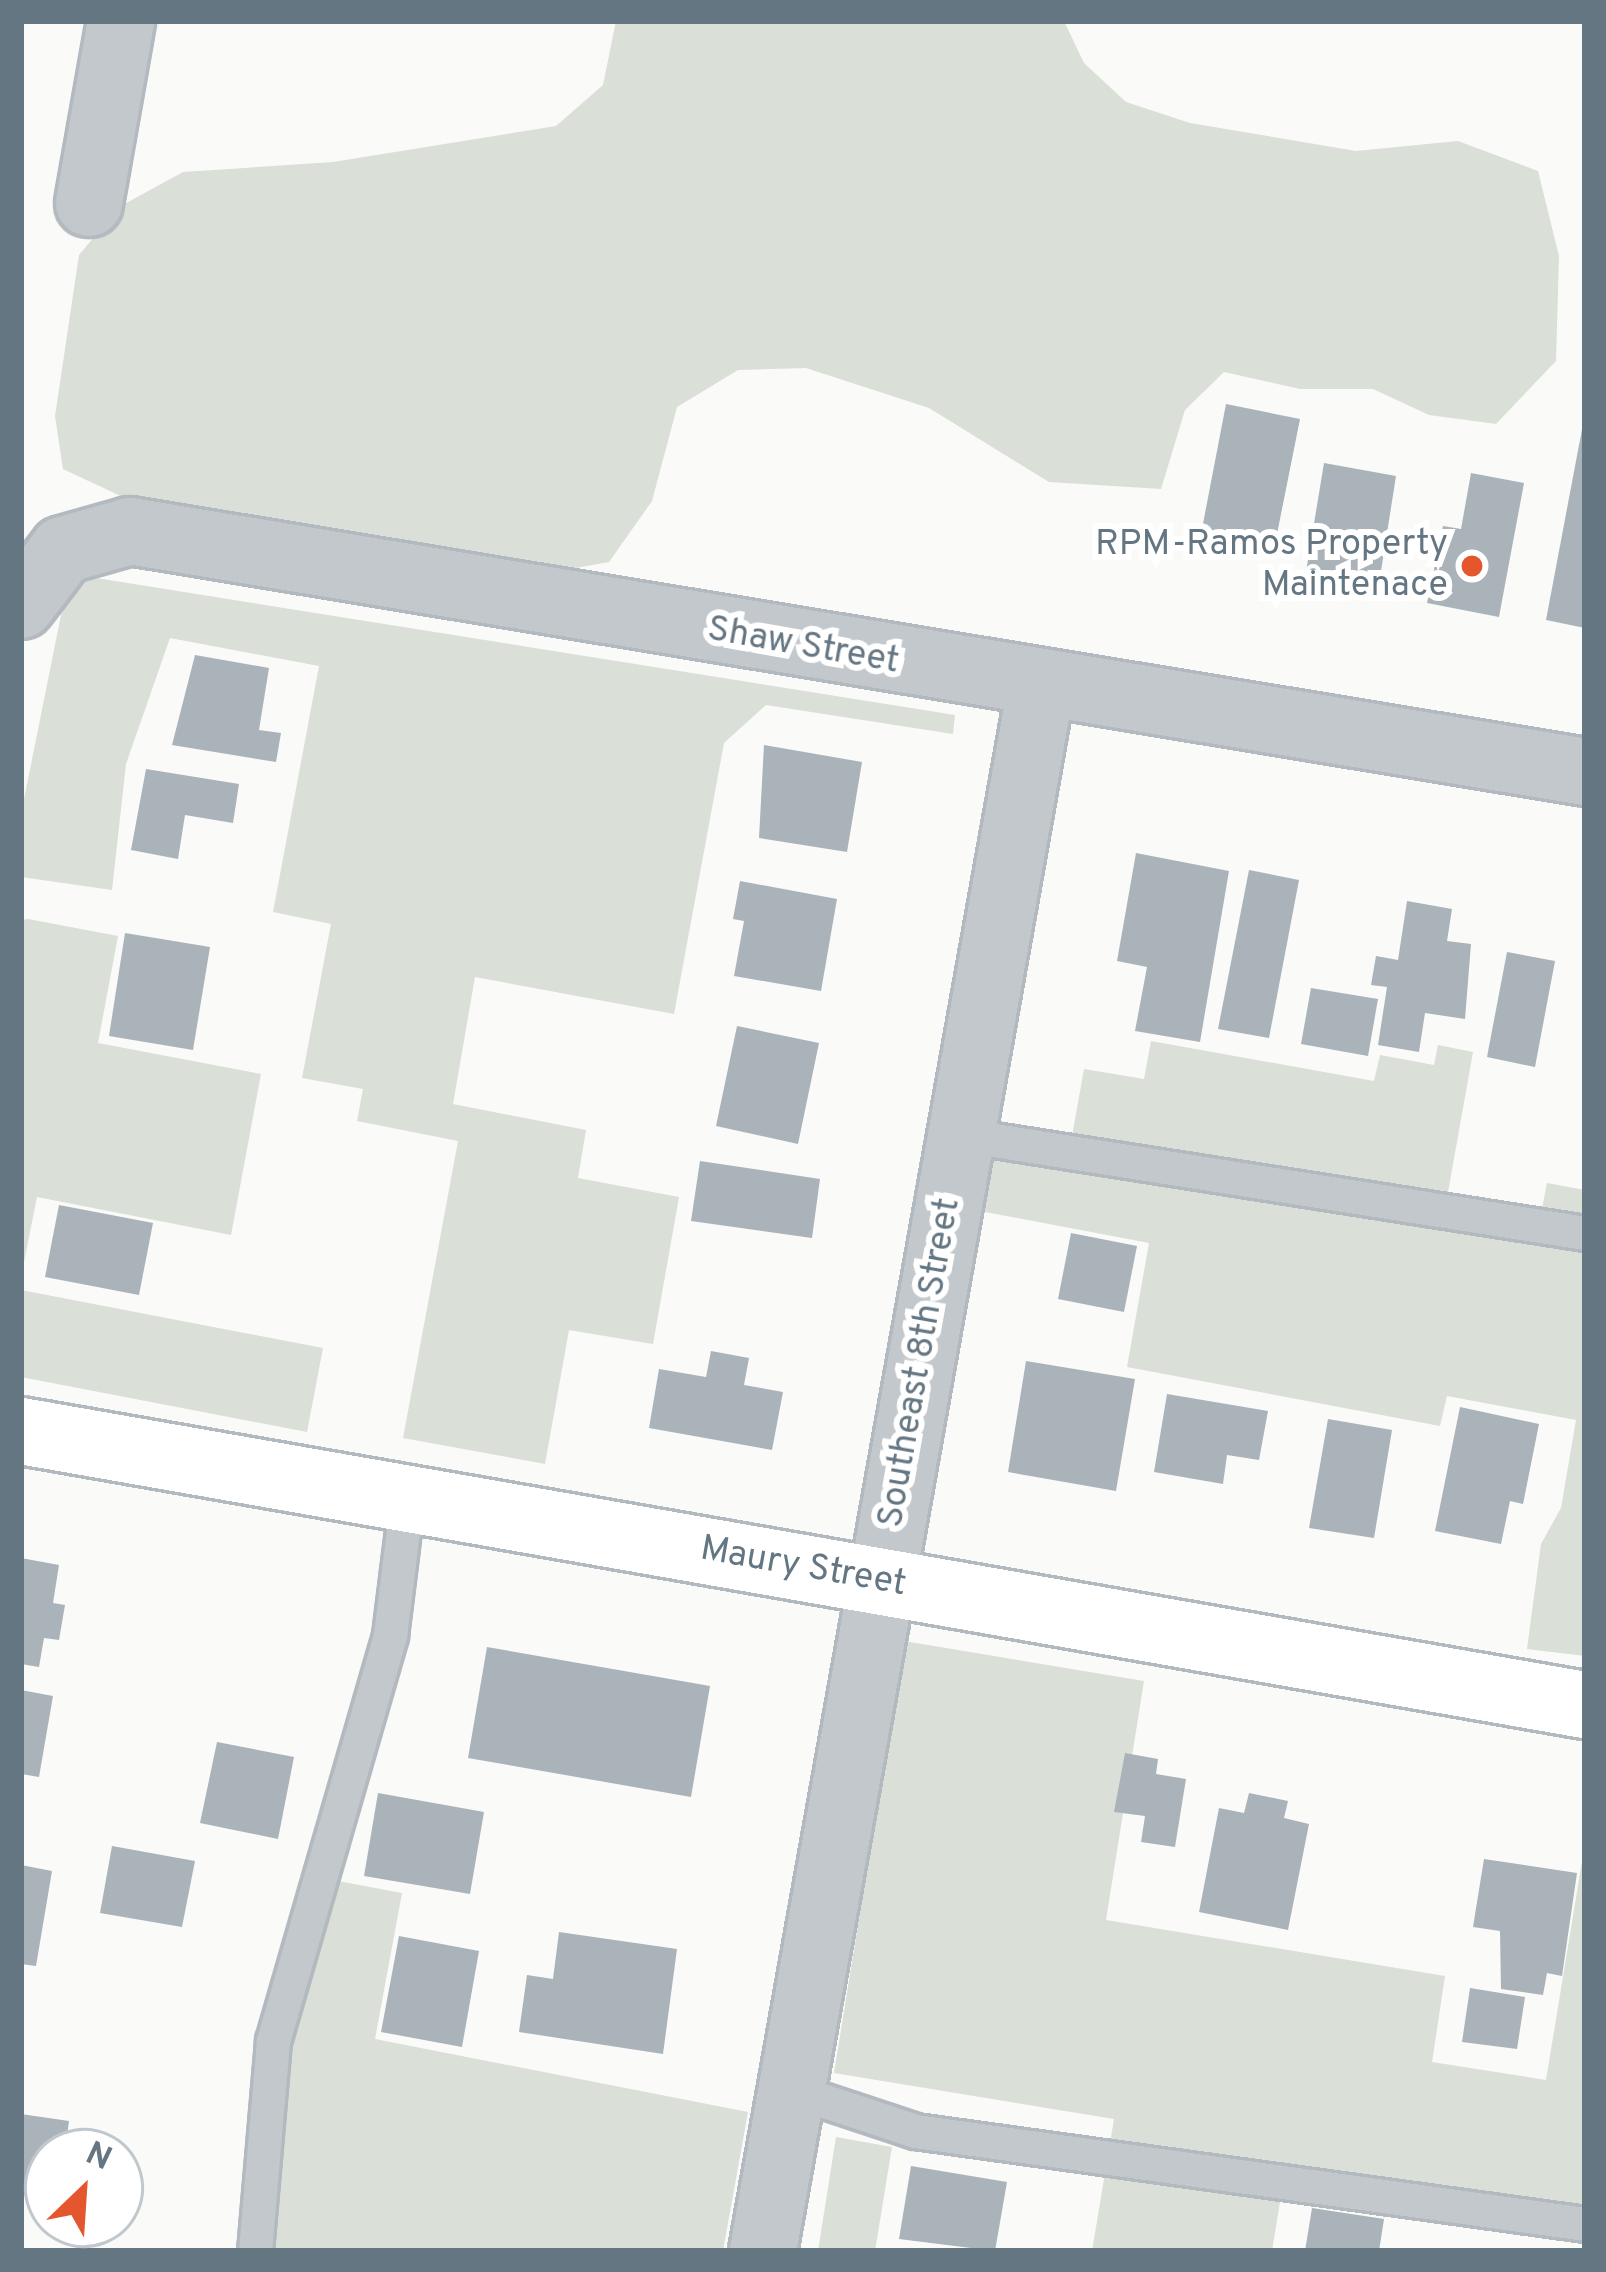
<!DOCTYPE html>
<html>
<head>
<meta charset="utf-8">
<style>
	body { margin:0 }
	#map { position:relative; width:1606px; height:2272px; overflow:hidden; background:#fafaf8; font-family:Overpass,sans-serif }
	div>[style] { position:absolute }
	[style*='--x'] { left:calc(var(--x)*1px); top:calc(var(--y)*1px); width:calc(var(--w)*1px); rotate:calc(var(--a)*1deg) }
	.green>* { inset:0; background:#dadfd7 }
	.building>* { inset:0; background:#aab3b9 }
	.roads { filter:drop-shadow(3px 0 #b3babf) drop-shadow(-3px 0 #b3babf) drop-shadow(0 3px #b3babf) drop-shadow(0 -3px #b3babf) }
	.service>* { height:33px; margin:-16.5px; padding:0 16.5px; transform-origin:16.5px; border-radius:16.5px; background:#c3c8cc }
	.minor>* { height:66px; margin:-33px; padding:0 33px; transform-origin:33px; border-radius:33px; background:#c3c8cc }
	.secondary>* { height:66px; margin:-33px; padding:0 33px; transform-origin:33px; border-radius:33px; background:#fff }
	.dots>* { width:33px; height:33px; translate:-50% -50%; box-sizing:border-box; border:6px solid #fff; border-radius:50% }
	span { translate:-50% -50%; white-space:nowrap; text-align:center; line-height:1.15; -webkit-text-stroke:12px #fff; paint-order:stroke }
	.poi-label { font-size:36px; color:#657683 }
	.right { translate:-100% -50%; text-align:right }
	.street-label { font-size:36px; color:#657683 }
	.frame { position:absolute; inset:0; border:24px solid #657683; pointer-events:none }
	.north { position:absolute; left:24px; top:2128px; width:120px; height:120px; box-sizing:border-box; background:#fff; border:3px solid #c1c8cd; border-radius:50%; rotate:25deg; font-size:33px; font-weight:700; line-height:48px; text-align:center; color:#657683 }
	.north::after { content:''; display:block; margin:auto; width:42px; height:54px; background:#e4572e; clip-path:polygon(50% 0,100% 100%,50% 72%,0 100%) }
</style>
</head>
<body>
<div id="map">
	<div class="green">
		<i style="clip-path:polygon(616px 21px,1064px 21px,1084px 63px,1126px 102px,1190px 123px,1356px 151px,1458px 141px,1538px 171px,1559px 256px,1556px 361px,1496px 424px,1429px 415px,1373px 389px,1300px 389px,1224px 372px,1185px 410px,1161px 489px,1049px 482px,929px 408px,806px 368px,738px 370px,677px 407px,652px 501px,609px 562px,559px 571px,127px 499px,63px 469px,55px 416px,79px 255px,119px 207px,183px 172px,333px 162px,556px 126px,603px 85px)"></i>
		<i style="clip-path:polygon(90px 577px,955px 715px,953px 734px,766px 705px,724px 743px,674px 1014px,475px 977px,453px 1104px,586px 1130px,578px 1178px,679px 1197px,653px 1344px,569px 1330px,545px 1464px,403px 1438px,458px 1141px,357px 1121px,363px 1089px,302px 1078px,331px 924px,273px 912px,319px 666px,170px 638px,126px 764px,112px 890px,21px 877px,21px 814px,62px 610px)"></i>
		<i style="clip-path:polygon(28px 919px,118px 936px,98px 1043px,261px 1074px,231px 1235px,37px 1197px,21px 1277px,21px 920px)"></i>
		<i style="clip-path:polygon(1151px 1041px,1374px 1081px,1380px 1055px,1434px 1065px,1438px 1045px,1473px 1052px,1442px 1226px,1535px 1243px,1547px 1183px,1585px 1190px,1585px 1656px,1527px 1649px,1541px 1544px,1561px 1508px,1576px 1420px,1447px 1396px,1440px 1426px,1127px 1367px,1149px 1243px,980px 1211px,990px 1150px,1067px 1164px,1084px 1069px,1144px 1079px)"></i>
		<i style="clip-path:polygon(21px 1290px,323px 1348px,307px 1432px,21px 1377px)"></i>
		<i style="clip-path:polygon(904px 1641px,1144px 1681px,1106px 1920px,1445px 1976px,1432px 2062px,1546px 2080px,1585px 1843px,1585px 2233px,1283px 2184px,1272px 2251px,1092px 2251px,1114px 2119px,834px 2073px)"></i>
		<i style="clip-path:polygon(322px 1878px,402px 1893px,375px 2039px,748px 2112px,723px 2251px,246px 2251px)"></i>
		<i style="clip-path:polygon(836px 2137px,892px 2147px,875px 2251px,818px 2251px)"></i>
	</div>
	<div class="building">
		<i style="clip-path:polygon(1226px 404px,1300px 419px,1275px 544px,1202px 529px)"></i>
		<i style="clip-path:polygon(1583px 424px,1585px 424px,1585px 628px,1546px 620px)"></i>
		<i style="clip-path:polygon(1324px 463px,1396px 476px,1378px 590px,1305px 578px)"></i>
		<i style="clip-path:polygon(1471px 473px,1524px 483px,1499px 617px,1427px 603px,1443px 526px,1461px 529px)"></i>
		<i style="clip-path:polygon(195px 655px,269px 668px,259px 730px,281px 733px,276px 762px,172px 745px)"></i>
		<i style="clip-path:polygon(764px 745px,862px 762px,847px 852px,759px 838px)"></i>
		<i style="clip-path:polygon(146px 769px,239px 784px,233px 823px,185px 815px,178px 859px,131px 850px)"></i>
		<i style="clip-path:polygon(1136px 853px,1229px 871px,1200px 1042px,1135px 1031px,1147px 967px,1117px 961px)"></i>
		<i style="clip-path:polygon(1249px 870px,1299px 880px,1269px 1038px,1218px 1029px)"></i>
		<i style="clip-path:polygon(740px 881px,837px 899px,821px 991px,734px 976px,744px 921px,733px 919px)"></i>
		<i style="clip-path:polygon(1407px 901px,1452px 909px,1447px 941px,1471px 944px,1465px 1019px,1425px 1013px,1419px 1052px,1378px 1045px,1387px 987px,1371px 985px,1376px 956px,1398px 960px)"></i>
		<i style="clip-path:polygon(125px 933px,210px 947px,193px 1050px,109px 1036px)"></i>
		<i style="clip-path:polygon(1507px 952px,1555px 961px,1535px 1067px,1487px 1057px)"></i>
		<i style="clip-path:polygon(1311px 988px,1378px 999px,1368px 1056px,1301px 1044px)"></i>
		<i style="clip-path:polygon(737px 1026px,819px 1043px,798px 1144px,716px 1126px)"></i>
		<i style="clip-path:polygon(700px 1161px,820px 1179px,812px 1238px,691px 1221px)"></i>
		<i style="clip-path:polygon(59px 1205px,153px 1223px,139px 1295px,45px 1277px)"></i>
		<i style="clip-path:polygon(1071px 1233px,1137px 1246px,1124px 1312px,1058px 1299px)"></i>
		<i style="clip-path:polygon(711px 1351px,749px 1358px,744px 1385px,783px 1392px,772px 1450px,649px 1428px,659px 1369px,706px 1377px)"></i>
		<i style="clip-path:polygon(1026px 1361px,1135px 1379px,1116px 1491px,1008px 1472px)"></i>
		<i style="clip-path:polygon(1167px 1394px,1268px 1411px,1259px 1460px,1227px 1455px,1223px 1484px,1154px 1472px)"></i>
		<i style="clip-path:polygon(1460px 1407px,1539px 1424px,1523px 1504px,1510px 1501px,1501px 1544px,1435px 1531px)"></i>
		<i style="clip-path:polygon(1328px 1419px,1392px 1430px,1374px 1538px,1309px 1528px)"></i>
		<i style="clip-path:polygon(21px 1558px,59px 1565px,53px 1603px,65px 1605px,59px 1640px,44px 1638px,39px 1667px,21px 1664px)"></i>
		<i style="clip-path:polygon(487px 1647px,710px 1686px,691px 1797px,468px 1758px)"></i>
		<i style="clip-path:polygon(21px 1690px,53px 1696px,39px 1777px,21px 1774px)"></i>
		<i style="clip-path:polygon(217px 1742px,294px 1757px,278px 1839px,200px 1823px)"></i>
		<i style="clip-path:polygon(1125px 1753px,1158px 1759px,1156px 1774px,1186px 1779px,1175px 1847px,1141px 1842px,1145px 1816px,1114px 1812px)"></i>
		<i style="clip-path:polygon(378px 1793px,484px 1812px,470px 1894px,364px 1876px)"></i>
		<i style="clip-path:polygon(1249px 1793px,1288px 1801px,1284px 1818px,1309px 1824px,1288px 1930px,1199px 1912px,1219px 1808px,1244px 1813px)"></i>
		<i style="clip-path:polygon(112px 1846px,195px 1861px,182px 1927px,100px 1913px)"></i>
		<i style="clip-path:polygon(1484px 1859px,1577px 1873px,1562px 1976px,1547px 1973px,1543px 1995px,1501px 1989px,1500px 1931px,1473px 1927px)"></i>
		<i style="clip-path:polygon(21px 1865px,52px 1871px,36px 1966px,21px 1964px)"></i>
		<i style="clip-path:polygon(559px 1932px,677px 1949px,663px 2054px,519px 2032px,527px 1975px,553px 1979px)"></i>
		<i style="clip-path:polygon(399px 1936px,479px 1951px,462px 2047px,381px 2032px)"></i>
		<i style="clip-path:polygon(1470px 1988px,1525px 1997px,1517px 2049px,1462px 2042px)"></i>
		<i style="clip-path:polygon(21px 2114px,69px 2121px,65px 2152px,48px 2152px,48px 2200px,21px 2195px)"></i>
		<i style="clip-path:polygon(911px 2166px,1007px 2182px,995px 2251px,899px 2239px)"></i>
		<i style="clip-path:polygon(1312px 2208px,1384px 2219px,1379px 2251px,1305px 2251px)"></i>
	</div>
	<div class="roads">
		<div class="service">
			<i style="--x:962;--y:1135;--w:631;--a:8.94"></i>
			<i style="--x:792;--y:2090;--w:130;--a:18.4"></i>
			<i style="--x:915;--y:2131;--w:676;--a:7.9"></i>
			<i style="--x:255;--y:2251;--w:211;--a:-85.1"></i>
			<i style="--x:273;--y:2041;--w:423;--a:-73.9"></i>
			<i style="--x:390;--y:1635;--w:137;--a:-82.9"></i>
		</div>
		<div class="minor">
			<i style="--x:89;--y:203;--w:185;--a:-80"></i>
			<i style="--x:21;--y:605;--w:69;--a:-52.6"></i>
			<i style="--x:63;--y:550;--w:70;--a:-15.8"></i>
			<i style="--x:130;--y:531;--w:1475;--a:9.4"></i>
			<i style="--x:763;--y:2251;--w:1589;--a:-79.92"></i>
		</div>
		<div class="secondary">
			<i style="--x:21;--y:1431;--w:1588;--a:9.94"></i>
		</div>
	</div>
	<div class="dots">
		<i style="left:1472px;top:566px;background:#e4572e"></i>
	</div>
	<div class="poi-label">
		<span class="right" style="left:1448px;top:566px">RPM-Ramos Property<br>Maintenace</span>
	</div>
	<div class="street-label">
		<span style="left:803px;top:647px;rotate:10deg">Shaw Street</span>
		<span style="left:921px;top:1363px;rotate:-80deg">Southeast 8th Street</span>
		<span style="left:803px;top:1568px;rotate:10deg">Maury Street</span>
	</div>
	<div class="frame"></div>
	<div class="north">N</div>
</div>
</body>
</html>
